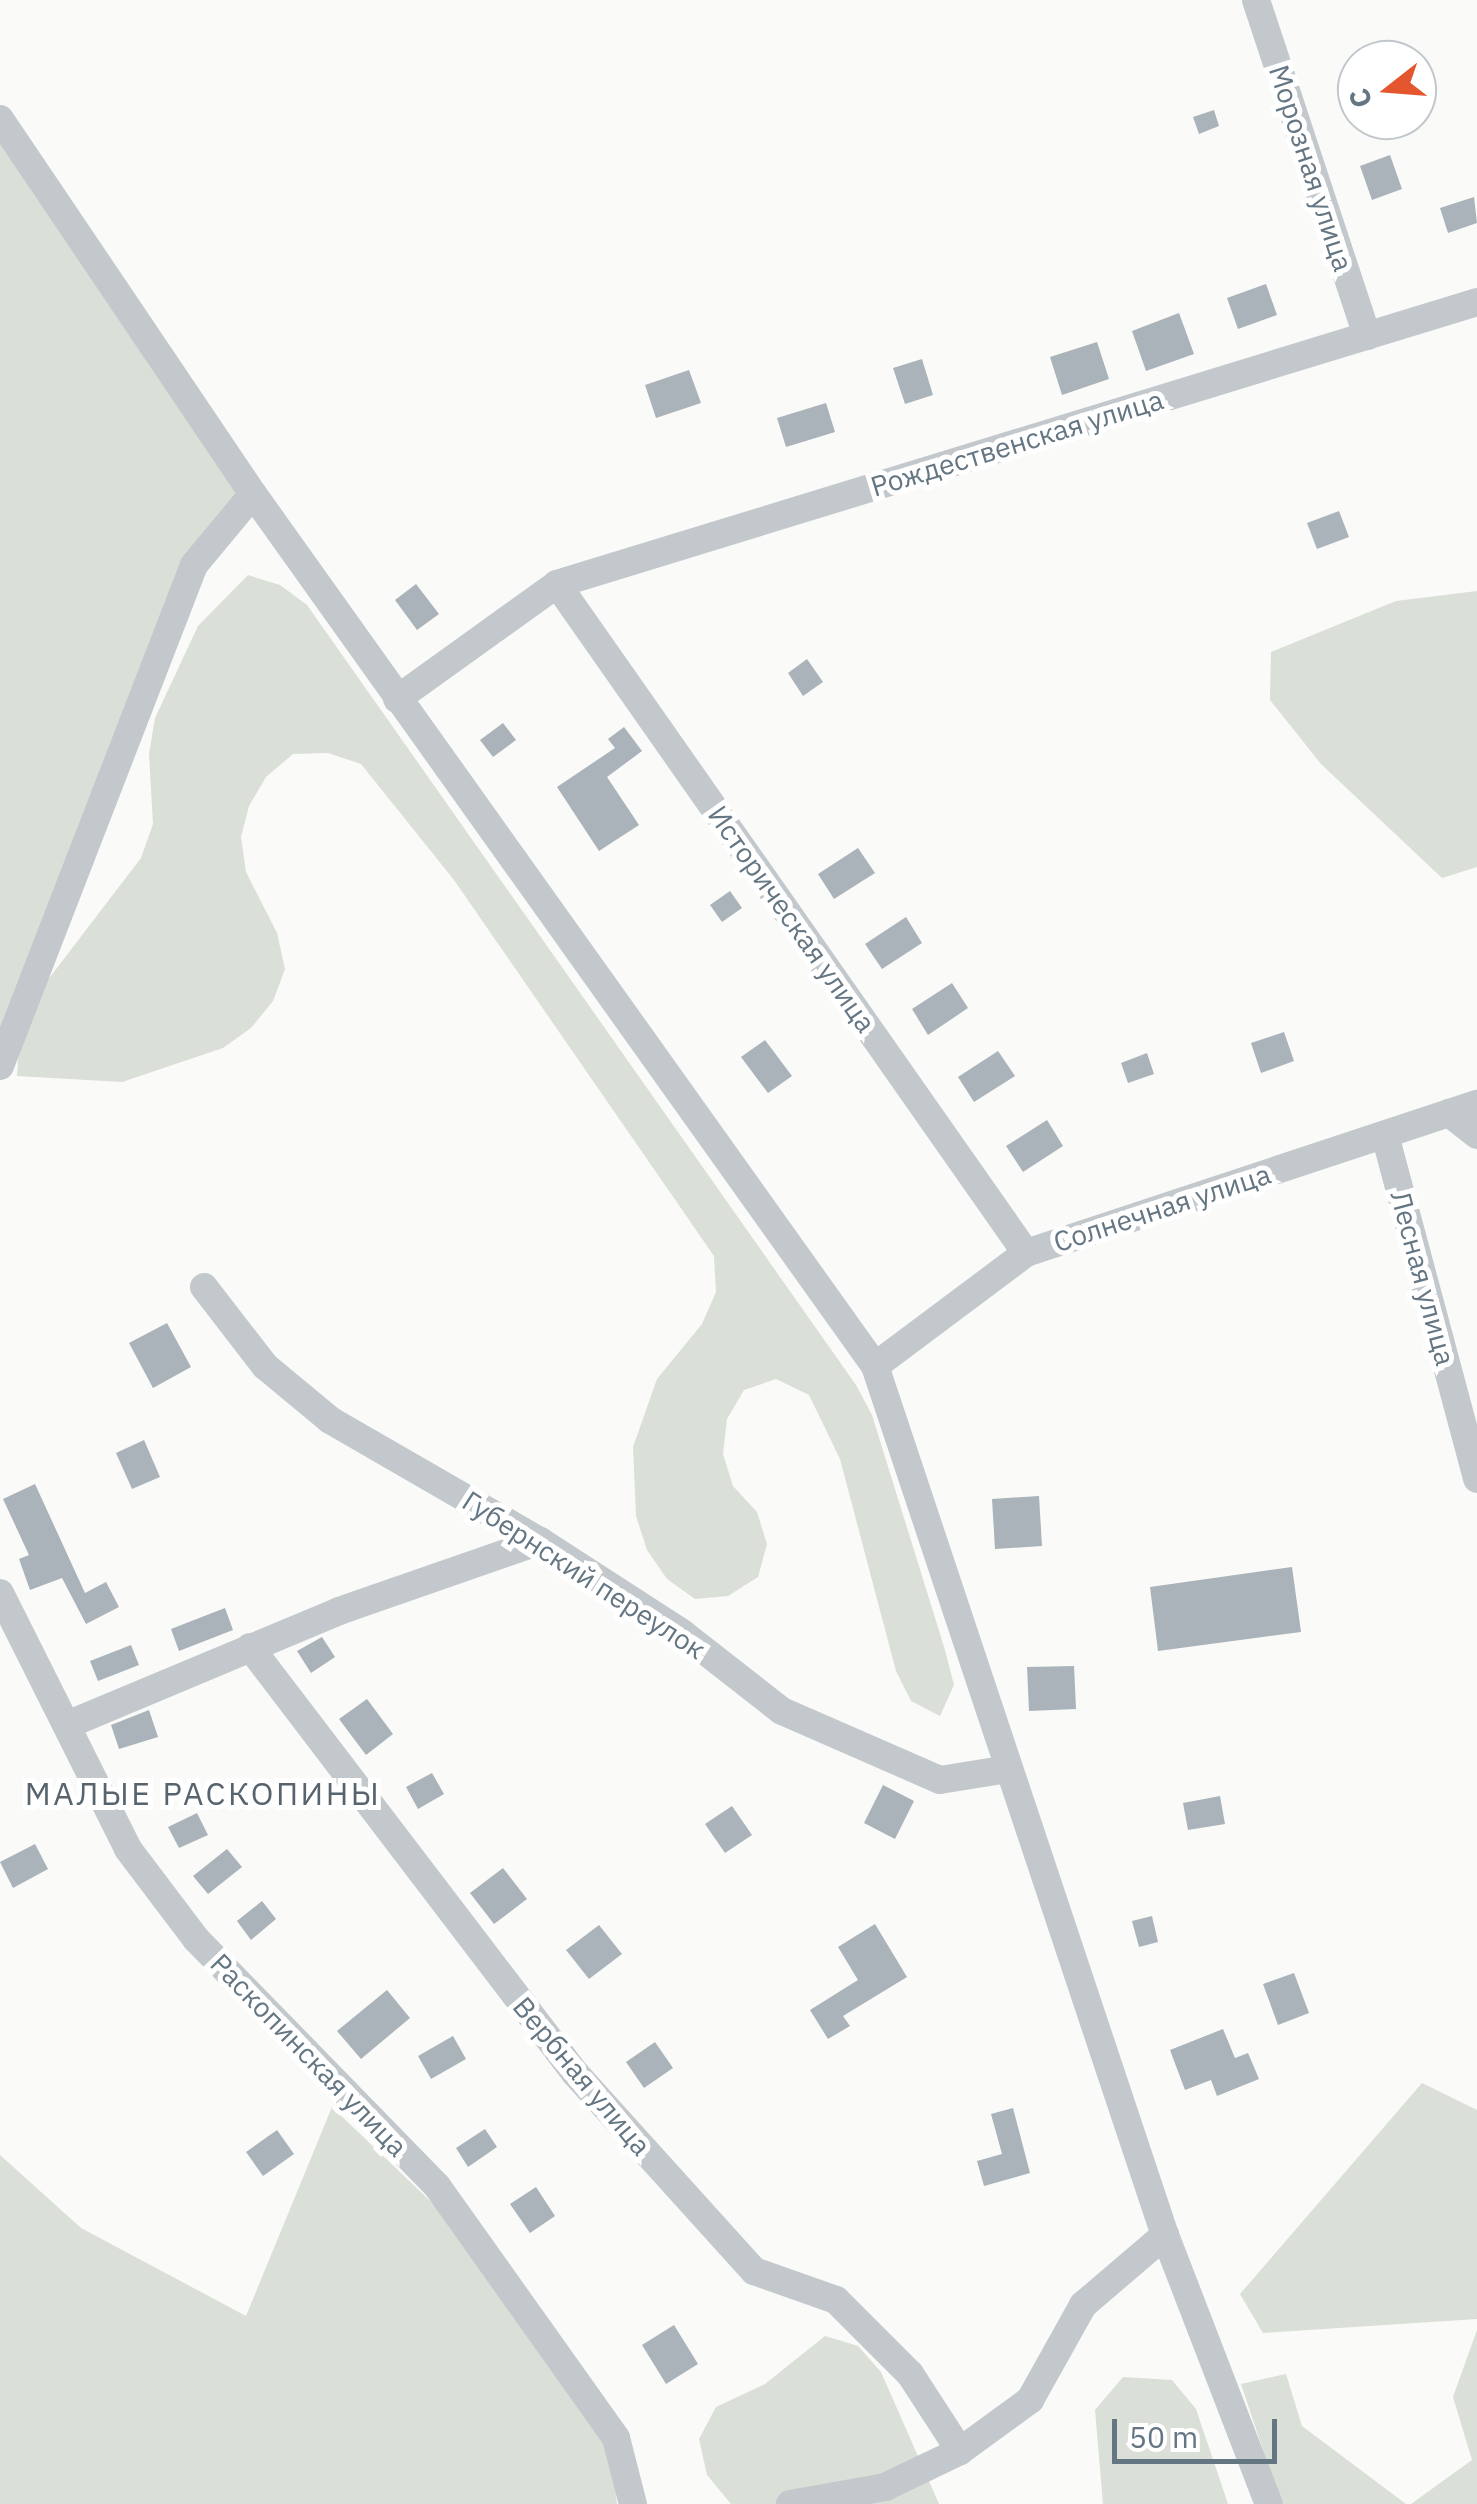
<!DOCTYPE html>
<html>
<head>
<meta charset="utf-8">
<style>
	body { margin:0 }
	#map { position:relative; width:1477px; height:2504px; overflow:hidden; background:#fafaf8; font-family:"IBM Plex Sans",sans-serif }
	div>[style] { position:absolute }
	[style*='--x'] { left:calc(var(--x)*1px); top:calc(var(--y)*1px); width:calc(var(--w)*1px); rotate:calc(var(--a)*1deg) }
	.green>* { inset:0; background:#dadfd7 }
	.building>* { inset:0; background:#aab3b9 }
	.minor>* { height:28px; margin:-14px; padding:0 14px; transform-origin:14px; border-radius:14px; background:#c3c8cc }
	span { translate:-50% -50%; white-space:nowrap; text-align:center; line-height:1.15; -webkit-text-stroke:10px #fff; paint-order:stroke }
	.street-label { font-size:28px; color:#657683 }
	.quarter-label { font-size:32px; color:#57646e; letter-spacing:2.5px }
	.north { position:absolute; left:1337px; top:40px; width:100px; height:100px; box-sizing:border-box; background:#fff; border:2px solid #c1c8cd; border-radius:50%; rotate:253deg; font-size:28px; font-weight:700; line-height:40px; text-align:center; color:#657683 }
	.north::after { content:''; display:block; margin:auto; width:35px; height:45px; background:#e4572e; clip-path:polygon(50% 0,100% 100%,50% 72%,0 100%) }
	.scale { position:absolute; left:1112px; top:2419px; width:165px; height:45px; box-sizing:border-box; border:5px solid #657683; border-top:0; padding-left:12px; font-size:30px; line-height:35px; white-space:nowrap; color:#657683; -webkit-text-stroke:8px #fff; paint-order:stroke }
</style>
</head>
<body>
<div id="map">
	<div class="green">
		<i style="clip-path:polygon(0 119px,253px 494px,194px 565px,0 1066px)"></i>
		<i style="clip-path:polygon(248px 575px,280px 585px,307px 605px,856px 1385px,872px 1415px,945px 1650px,954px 1685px,940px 1716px,911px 1701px,896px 1671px,840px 1459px,809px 1395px,776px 1379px,744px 1390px,727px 1419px,723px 1454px,733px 1486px,757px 1512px,767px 1544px,758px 1577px,728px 1596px,695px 1599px,667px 1579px,647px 1550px,636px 1516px,633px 1447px,657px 1379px,702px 1324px,716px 1292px,714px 1256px,454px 880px,361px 764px,328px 753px,293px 754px,266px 777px,249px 806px,241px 837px,246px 872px,277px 933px,285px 969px,273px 1001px,251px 1028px,223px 1048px,122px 1082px,17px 1076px,20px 1029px,34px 998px,141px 858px,153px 824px,149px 754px,155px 718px,198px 626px)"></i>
		<i style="clip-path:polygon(1477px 591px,1477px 867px,1442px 878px,1321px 764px,1270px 700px,1271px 652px,1396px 601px)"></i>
		<i style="clip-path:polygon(1422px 2083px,1477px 2110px,1477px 2319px,1263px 2333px,1240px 2294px)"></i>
		<i style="clip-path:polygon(332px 2107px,473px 2242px,611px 2454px,617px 2504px,0 2504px,0 2155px,81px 2228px,246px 2316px)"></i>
		<i style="clip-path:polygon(1477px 2330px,1477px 2504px,1411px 2504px,1472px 2460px,1453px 2397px)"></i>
		<i style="clip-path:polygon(825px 2336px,858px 2346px,881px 2372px,939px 2504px,731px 2504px,707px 2475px,699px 2439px,716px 2407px,765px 2384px)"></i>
		<i style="clip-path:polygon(1286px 2374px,1302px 2426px,1406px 2504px,1281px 2504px,1241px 2384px)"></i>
		<i style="clip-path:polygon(1123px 2377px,1172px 2380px,1196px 2409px,1228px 2504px,1103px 2504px,1095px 2410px)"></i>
	</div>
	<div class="building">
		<i style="clip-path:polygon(1214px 110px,1219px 126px,1199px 134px,1193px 117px)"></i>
		<i style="clip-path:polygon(1390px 155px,1402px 189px,1372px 200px,1360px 166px)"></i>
		<i style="clip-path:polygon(1474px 197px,1477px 223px,1448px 233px,1440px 208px)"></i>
		<i style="clip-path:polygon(1266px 284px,1277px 315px,1238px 329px,1227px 298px)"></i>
		<i style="clip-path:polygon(1179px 313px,1194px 354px,1146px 371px,1132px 331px)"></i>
		<i style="clip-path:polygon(1097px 342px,1109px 379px,1062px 395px,1050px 357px)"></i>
		<i style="clip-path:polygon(922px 359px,933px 395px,905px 404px,893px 368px)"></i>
		<i style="clip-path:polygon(689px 370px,701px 403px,656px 418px,645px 385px)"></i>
		<i style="clip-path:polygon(826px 403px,835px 432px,786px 447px,777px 418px)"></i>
		<i style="clip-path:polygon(1339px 511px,1349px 537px,1317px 549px,1307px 523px)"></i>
		<i style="clip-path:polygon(416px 584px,439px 614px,417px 630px,395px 600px)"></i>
		<i style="clip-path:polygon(807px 659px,823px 682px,803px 696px,788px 673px)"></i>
		<i style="clip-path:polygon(503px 723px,516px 740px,493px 757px,480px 740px)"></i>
		<i style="clip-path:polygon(624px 727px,642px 751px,607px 777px,639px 825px,599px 851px,557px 787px,615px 748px,608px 739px)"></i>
		<i style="clip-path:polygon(858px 848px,875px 873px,834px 899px,818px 874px)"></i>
		<i style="clip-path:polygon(730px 891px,742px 908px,722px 922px,710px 905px)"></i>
		<i style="clip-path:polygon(906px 917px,922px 943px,882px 969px,865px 944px)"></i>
		<i style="clip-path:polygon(952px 983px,968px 1008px,928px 1035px,912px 1009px)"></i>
		<i style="clip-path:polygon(1284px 1032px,1294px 1061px,1261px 1073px,1251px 1043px)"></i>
		<i style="clip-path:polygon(765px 1040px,792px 1076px,768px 1093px,741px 1057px)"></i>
		<i style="clip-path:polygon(998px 1051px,1015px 1076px,974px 1102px,958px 1077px)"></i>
		<i style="clip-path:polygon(1147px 1053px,1154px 1074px,1128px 1083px,1121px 1063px)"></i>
		<i style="clip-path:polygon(1047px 1120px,1063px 1146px,1023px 1172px,1006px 1146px)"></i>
		<i style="clip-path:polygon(167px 1323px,191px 1367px,153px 1388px,129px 1343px)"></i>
		<i style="clip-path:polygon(144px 1440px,160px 1477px,132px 1489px,116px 1453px)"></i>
		<i style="clip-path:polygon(35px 1484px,85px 1593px,106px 1582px,119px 1607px,86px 1624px,62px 1578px,30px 1590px,19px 1559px,29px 1555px,3px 1499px)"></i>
		<i style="clip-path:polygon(1039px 1496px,1042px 1546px,995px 1549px,992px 1499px)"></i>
		<i style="clip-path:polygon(1292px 1567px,1301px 1632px,1158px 1651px,1150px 1587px)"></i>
		<i style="clip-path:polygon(225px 1608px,233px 1630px,179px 1651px,171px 1629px)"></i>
		<i style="clip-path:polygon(322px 1637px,335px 1657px,311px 1673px,297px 1651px)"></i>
		<i style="clip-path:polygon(131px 1645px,139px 1665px,98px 1681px,90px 1661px)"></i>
		<i style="clip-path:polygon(1074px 1666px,1076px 1709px,1029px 1711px,1027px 1667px)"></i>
		<i style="clip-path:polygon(367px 1699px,393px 1734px,366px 1755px,339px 1719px)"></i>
		<i style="clip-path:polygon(149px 1710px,158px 1737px,119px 1749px,111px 1725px)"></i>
		<i style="clip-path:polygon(432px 1773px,444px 1794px,418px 1809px,406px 1787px)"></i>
		<i style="clip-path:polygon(883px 1785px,914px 1801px,895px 1839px,864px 1823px)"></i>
		<i style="clip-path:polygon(1220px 1796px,1225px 1824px,1188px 1830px,1183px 1803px)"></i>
		<i style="clip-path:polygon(732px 1806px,752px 1835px,725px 1853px,705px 1824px)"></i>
		<i style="clip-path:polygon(197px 1813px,208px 1835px,179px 1848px,168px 1827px)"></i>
		<i style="clip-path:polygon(35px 1844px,48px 1869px,13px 1888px,0 1862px)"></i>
		<i style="clip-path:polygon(227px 1849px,242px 1867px,208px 1894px,193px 1876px)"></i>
		<i style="clip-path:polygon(503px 1868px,527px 1899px,494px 1924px,470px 1893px)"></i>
		<i style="clip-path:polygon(262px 1901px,276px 1919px,251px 1940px,237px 1921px)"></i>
		<i style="clip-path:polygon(1152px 1916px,1158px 1942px,1139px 1947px,1132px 1921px)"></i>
		<i style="clip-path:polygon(875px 1924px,907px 1977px,843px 2016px,850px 2026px,828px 2039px,810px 2010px,858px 1980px,838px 1947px)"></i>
		<i style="clip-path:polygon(599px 1925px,622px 1954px,589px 1979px,566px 1950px)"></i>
		<i style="clip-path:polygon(1294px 1973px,1309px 2013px,1278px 2025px,1263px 1984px)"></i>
		<i style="clip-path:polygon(387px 1990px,410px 2018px,361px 2059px,337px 2031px)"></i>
		<i style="clip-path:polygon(1223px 2029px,1235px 2058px,1248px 2053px,1259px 2079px,1217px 2096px,1211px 2080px,1185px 2090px,1170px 2050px)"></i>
		<i style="clip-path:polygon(453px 2036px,466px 2059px,431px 2079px,418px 2056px)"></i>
		<i style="clip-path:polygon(655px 2042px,673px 2068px,644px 2088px,626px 2062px)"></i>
		<i style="clip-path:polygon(1013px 2108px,1030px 2173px,984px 2186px,977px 2161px,1002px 2154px,991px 2114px)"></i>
		<i style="clip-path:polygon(485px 2129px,497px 2147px,468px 2167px,456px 2148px)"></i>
		<i style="clip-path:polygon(277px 2130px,294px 2154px,263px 2176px,246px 2152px)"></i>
		<i style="clip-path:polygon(536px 2187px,555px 2216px,530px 2233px,510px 2204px)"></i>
		<i style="clip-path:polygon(674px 2325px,698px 2364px,666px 2384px,642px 2345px)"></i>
	</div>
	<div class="minor">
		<i style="--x:1256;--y:0;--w:354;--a:71.7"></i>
		<i style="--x:0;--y:119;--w:452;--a:56"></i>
		<i style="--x:253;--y:494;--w:1071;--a:54.5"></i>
		<i style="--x:875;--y:1366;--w:916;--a:71.55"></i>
		<i style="--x:1165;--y:2235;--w:288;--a:68.9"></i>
		<i style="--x:557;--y:584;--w:817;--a:54.97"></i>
		<i style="--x:397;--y:699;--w:197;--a:-35.7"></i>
		<i style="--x:557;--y:584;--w:962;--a:-17.04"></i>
		<i style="--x:0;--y:1066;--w:537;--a:-68.83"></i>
		<i style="--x:194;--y:565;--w:92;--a:-50.3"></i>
		<i style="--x:1449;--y:1113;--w:36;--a:38"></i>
		<i style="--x:1385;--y:1135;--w:356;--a:75"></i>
		<i style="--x:204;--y:1287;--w:100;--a:52.3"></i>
		<i style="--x:265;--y:1366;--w:85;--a:39.7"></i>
		<i style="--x:330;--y:1420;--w:242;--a:30"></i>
		<i style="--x:540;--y:1541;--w:169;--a:32.9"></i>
		<i style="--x:682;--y:1633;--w:127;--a:38"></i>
		<i style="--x:782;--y:1711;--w:172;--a:23.6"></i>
		<i style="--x:940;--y:1780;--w:69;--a:-9.2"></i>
		<i style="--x:875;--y:1366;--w:189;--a:-36.8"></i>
		<i style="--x:1026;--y:1253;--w:475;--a:-18.3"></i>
		<i style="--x:0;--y:1593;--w:286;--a:63.4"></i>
		<i style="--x:128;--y:1849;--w:113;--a:52.9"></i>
		<i style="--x:196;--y:1939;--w:345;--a:45.7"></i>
		<i style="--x:437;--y:2186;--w:309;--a:54.6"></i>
		<i style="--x:616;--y:2438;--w:68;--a:75.6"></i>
		<i style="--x:250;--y:1647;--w:536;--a:52.66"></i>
		<i style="--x:575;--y:2073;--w:267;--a:47.9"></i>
		<i style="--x:754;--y:2271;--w:87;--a:19.5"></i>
		<i style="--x:836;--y:2300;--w:105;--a:45"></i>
		<i style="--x:910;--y:2374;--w:92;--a:57"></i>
		<i style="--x:67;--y:1725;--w:295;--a:-22.7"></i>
		<i style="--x:339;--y:1611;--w:213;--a:-19.2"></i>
		<i style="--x:790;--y:2504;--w:97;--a:-10.1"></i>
		<i style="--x:885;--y:2487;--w:83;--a:-25.6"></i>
		<i style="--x:960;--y:2451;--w:87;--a:-36.1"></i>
		<i style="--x:1030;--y:2400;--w:109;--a:-60.8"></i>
		<i style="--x:1083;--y:2305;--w:108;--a:-40.5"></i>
	</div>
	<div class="street-label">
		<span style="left:1311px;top:168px;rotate:72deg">Морозная улица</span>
		<span style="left:1017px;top:443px;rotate:-17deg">Рождественская улица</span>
		<span style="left:792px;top:919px;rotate:55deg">Историческая улица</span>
		<span style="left:1162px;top:1208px;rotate:-18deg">Солнечная улица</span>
		<span style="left:1423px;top:1278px;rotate:75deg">Лесная улица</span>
		<span style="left:584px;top:1575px;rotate:33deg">Губернский переулок</span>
		<span style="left:309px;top:2055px;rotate:46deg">Раскопинская улица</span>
		<span style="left:582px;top:2076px;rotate:50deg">Вербная улица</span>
	</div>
	<div class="quarter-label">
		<span style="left:203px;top:1793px">МАЛЫЕ РАСКОПИНЫ</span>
	</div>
	<div class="north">С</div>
	<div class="scale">50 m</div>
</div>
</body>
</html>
